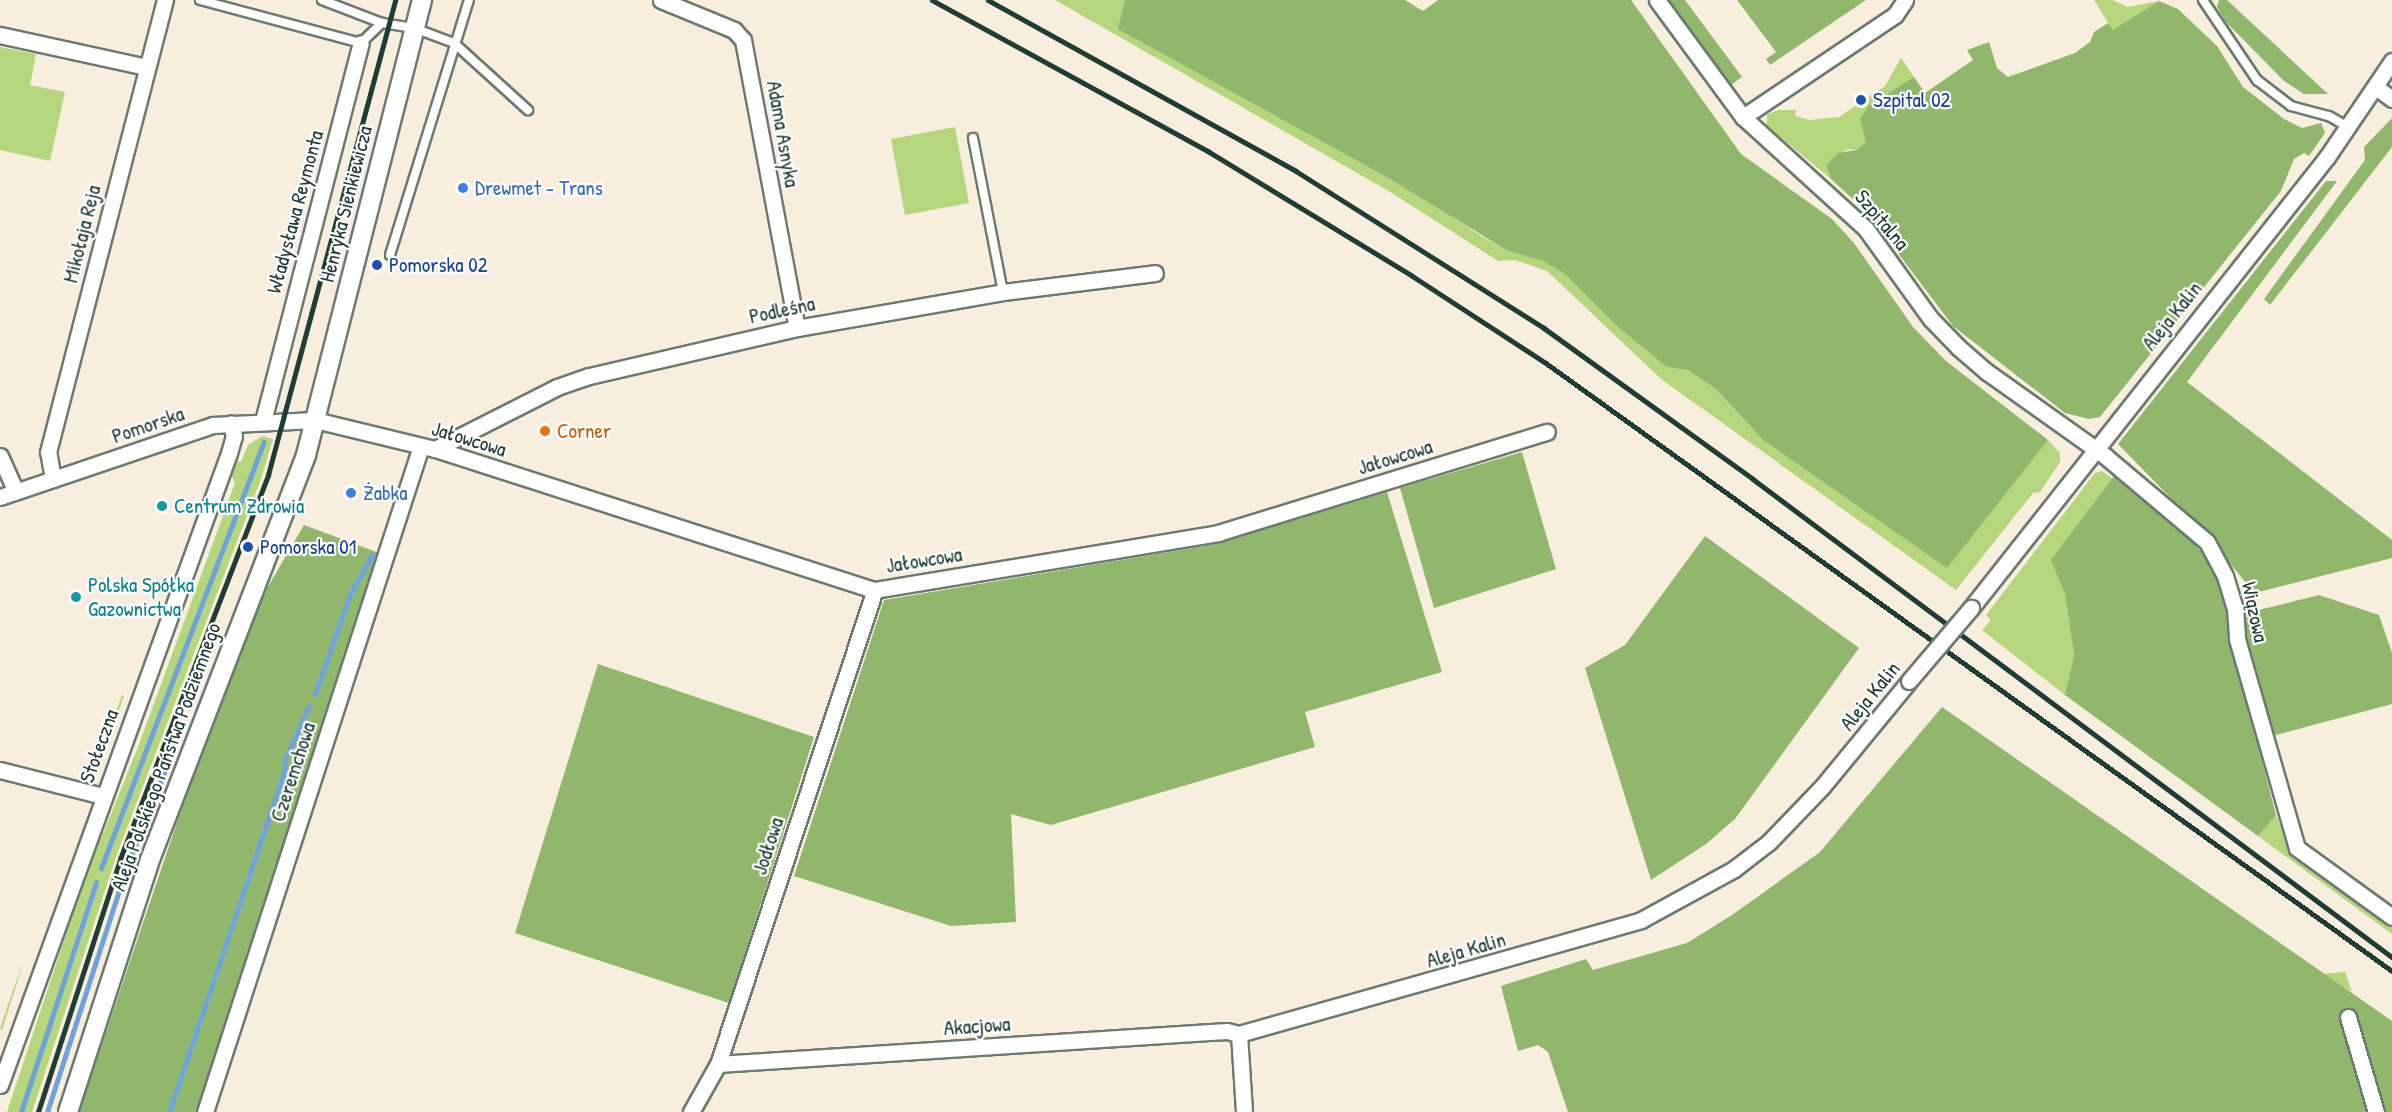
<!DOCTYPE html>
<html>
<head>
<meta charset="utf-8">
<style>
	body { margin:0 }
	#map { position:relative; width:2392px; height:1112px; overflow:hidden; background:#f7eedd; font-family:"Patrick Hand",sans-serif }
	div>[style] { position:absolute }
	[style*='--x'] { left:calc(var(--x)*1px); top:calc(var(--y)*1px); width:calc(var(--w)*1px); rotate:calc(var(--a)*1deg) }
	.green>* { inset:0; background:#b5d67d }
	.forest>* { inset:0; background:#90b76c }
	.stream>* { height:5px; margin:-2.5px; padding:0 2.5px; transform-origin:2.5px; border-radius:2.5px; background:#70a3dc }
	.roads { filter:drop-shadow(2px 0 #6b7b6f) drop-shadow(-2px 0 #6b7b6f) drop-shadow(0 2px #6b7b6f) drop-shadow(0 -2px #6b7b6f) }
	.service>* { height:8px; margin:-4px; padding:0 4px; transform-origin:4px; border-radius:4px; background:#fff }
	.minor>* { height:15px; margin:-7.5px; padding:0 7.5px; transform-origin:7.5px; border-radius:7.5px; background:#fff }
	.tertiary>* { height:18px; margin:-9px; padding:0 9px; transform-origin:9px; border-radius:9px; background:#fff }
	.rail>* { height:4.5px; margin:-2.25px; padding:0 2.25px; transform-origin:2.25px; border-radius:2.25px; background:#1f3d34 }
	.bridges { filter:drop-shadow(2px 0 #6b7b6f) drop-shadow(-2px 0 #6b7b6f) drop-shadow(0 2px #6b7b6f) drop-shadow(0 -2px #6b7b6f) }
	.minor-bridge>* { height:15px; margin:-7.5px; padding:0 7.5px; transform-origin:7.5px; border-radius:7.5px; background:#fff }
	.dots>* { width:16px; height:16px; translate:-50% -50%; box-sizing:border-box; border:3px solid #fff; border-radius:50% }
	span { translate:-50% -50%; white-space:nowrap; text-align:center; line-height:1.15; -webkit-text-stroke:4.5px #fff; paint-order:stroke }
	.transit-label { font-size:21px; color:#164399 }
	.left { translate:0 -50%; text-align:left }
	.street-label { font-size:21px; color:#1f3d34 }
	.shop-label { font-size:21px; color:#366cbe }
	.food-label { font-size:21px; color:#c56008 }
	.culture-label { font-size:21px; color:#0d838f }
</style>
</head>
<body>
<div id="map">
	<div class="green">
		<i style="clip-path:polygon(1055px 0,1125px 0,1478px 234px,1508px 251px,1542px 259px,1565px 274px,1620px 329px,1667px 367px,1688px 370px,1717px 390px,1763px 440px,1947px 567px,2048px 440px,2060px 453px,2060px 462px,2040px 492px,2033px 493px,1956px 590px,1661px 379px,1547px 271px,1515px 260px,1498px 261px,1392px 193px)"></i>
		<i style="clip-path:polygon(2094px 0,2112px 0,2128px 7px,2159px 1px,2113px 31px)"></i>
		<i style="clip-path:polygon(0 47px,36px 54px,30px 85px,65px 92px,50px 161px,0 150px)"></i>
		<i style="clip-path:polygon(1901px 58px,1914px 77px,1869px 105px,1866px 142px,1857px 150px,1848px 149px,1826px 165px,1831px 179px,1767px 126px,1767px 115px,1778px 110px,1796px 110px,1795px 116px,1810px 120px,1839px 117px,1885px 86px)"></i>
		<i style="clip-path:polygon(955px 127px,969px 203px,905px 215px,891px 139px)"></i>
		<i style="clip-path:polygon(262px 436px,273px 439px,261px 479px,117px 854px,32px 1112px,7px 1112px,83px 883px,138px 747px,235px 483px,230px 473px,235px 461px,241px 462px,248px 445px)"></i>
		<i style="clip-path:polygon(2102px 471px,2112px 478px,2052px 560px,2065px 594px,2074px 655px,2065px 695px,1982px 630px,1991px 620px,1986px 615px,2095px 473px)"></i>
		<i style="clip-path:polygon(124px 696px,98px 770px,93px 777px,122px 695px)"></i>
		<i style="clip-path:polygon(2276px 815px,2287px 842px,2299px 858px,2392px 923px,2392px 934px,2258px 836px)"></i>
		<i style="clip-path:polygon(24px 961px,2px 1030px,0 1029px,8px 1004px)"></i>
		<i style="clip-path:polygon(2345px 972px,2352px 992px,2320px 974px)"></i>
	</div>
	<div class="forest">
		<i style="clip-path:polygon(1125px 0,1405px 0,1423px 11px,1438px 0,1631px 0,1741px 154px,1832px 219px,1854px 243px,1913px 327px,1946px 361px,2048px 440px,1947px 568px,1763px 440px,1717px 390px,1688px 370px,1667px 367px,1620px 329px,1565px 274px,1542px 260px,1508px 251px,1387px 177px,1118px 29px)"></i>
		<i style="clip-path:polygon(1667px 0,1685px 0,1742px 77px,1731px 85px)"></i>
		<i style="clip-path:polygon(1737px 0,1866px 0,1770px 65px,1766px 59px,1776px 52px)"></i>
		<i style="clip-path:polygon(2219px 0,2227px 0,2328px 94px,2304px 94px,2284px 81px,2225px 21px,2217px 7px)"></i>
		<i style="clip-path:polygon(2159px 1px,2178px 9px,2217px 46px,2243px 87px,2284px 119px,2302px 128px,2321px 123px,2325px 133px,2309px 156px,2304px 153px,2294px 159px,2281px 191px,2100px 417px,2089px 419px,2065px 413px,1953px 326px,1867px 212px,1831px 179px,1826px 165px,1838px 153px,1857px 150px,1866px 142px,1860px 119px,1869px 105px,1914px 77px,1925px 93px,1973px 60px,1967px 50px,1989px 42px,1997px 68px,2008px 77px,2075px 53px,2090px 42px,2094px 32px,2108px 23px,2113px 30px)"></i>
		<i style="clip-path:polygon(2392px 118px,2392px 147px,2270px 305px,2264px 299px,2365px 160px,2364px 147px)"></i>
		<i style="clip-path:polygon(2326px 181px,2337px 181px,2187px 382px,2392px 540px,2392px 558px,2254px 593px,2208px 536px,2118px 444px)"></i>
		<i style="clip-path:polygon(1522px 452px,1556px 569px,1434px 608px,1400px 488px)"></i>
		<i style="clip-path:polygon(2116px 473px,2191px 540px,2210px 562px,2222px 588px,2233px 648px,2276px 815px,2258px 836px,2065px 695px,2074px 655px,2065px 594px,2051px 560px)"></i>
		<i style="clip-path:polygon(1387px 492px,1442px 672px,1305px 712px,1315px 747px,1051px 825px,1011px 814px,1016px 922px,951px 926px,794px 876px,884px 600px,1216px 544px)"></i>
		<i style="clip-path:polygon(304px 525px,379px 553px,198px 1112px,79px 1112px,211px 722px,252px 614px)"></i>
		<i style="clip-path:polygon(1705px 536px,1859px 648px,1735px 819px,1706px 844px,1651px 880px,1585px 668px,1625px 645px)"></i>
		<i style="clip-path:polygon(2319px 595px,2379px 615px,2392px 653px,2392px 704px,2272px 736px,2244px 632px,2247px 613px)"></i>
		<i style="clip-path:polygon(598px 664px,814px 737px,729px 1003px,515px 933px)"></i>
		<i style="clip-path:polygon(1942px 707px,2392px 1021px,2392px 1112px,1568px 1112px,1548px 1052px,1538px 1045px,1518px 1051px,1501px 986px,1586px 959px,1593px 970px,1687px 943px,1732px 915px,1820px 852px)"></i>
	</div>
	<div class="stream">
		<i style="--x:315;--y:694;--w:106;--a:-70.7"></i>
		<i style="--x:350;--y:594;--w:45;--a:-60.6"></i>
		<i style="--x:101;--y:868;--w:456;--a:-69.1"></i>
		<i style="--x:21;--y:1112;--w:242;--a:-71.9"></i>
		<i style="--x:47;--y:1112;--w:259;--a:-72"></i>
		<i style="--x:127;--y:866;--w:149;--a:-68.4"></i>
		<i style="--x:169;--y:1112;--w:358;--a:-71.3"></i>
		<i style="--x:284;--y:773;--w:14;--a:-86"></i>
		<i style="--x:285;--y:759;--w:58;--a:-65.6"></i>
	</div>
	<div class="roads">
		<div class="service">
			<i style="--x:200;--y:0;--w:167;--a:15"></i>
			<i style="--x:361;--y:43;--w:29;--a:-44"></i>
			<i style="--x:322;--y:0;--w:64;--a:21"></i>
			<i style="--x:382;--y:23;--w:32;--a:9"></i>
			<i style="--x:414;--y:28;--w:43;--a:20.6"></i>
			<i style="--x:454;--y:43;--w:100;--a:42.2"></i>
			<i style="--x:2203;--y:0;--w:97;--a:56"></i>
			<i style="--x:2257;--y:80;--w:43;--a:37.4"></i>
			<i style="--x:2291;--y:106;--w:39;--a:15"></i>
			<i style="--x:2329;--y:116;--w:22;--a:30"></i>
			<i style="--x:973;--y:138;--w:157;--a:79"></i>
			<i style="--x:390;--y:255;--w:267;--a:-72.8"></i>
		</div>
		<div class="minor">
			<i style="--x:661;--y:0;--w:79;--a:22.3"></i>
			<i style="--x:734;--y:30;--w:13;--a:48"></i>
			<i style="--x:743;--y:40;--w:293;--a:79.4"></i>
			<i style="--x:1657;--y:0;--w:145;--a:53.7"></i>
			<i style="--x:1743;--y:117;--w:166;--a:42.3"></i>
			<i style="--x:1866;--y:229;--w:111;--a:54.2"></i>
			<i style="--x:1931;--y:319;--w:39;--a:46"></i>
			<i style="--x:1958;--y:347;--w:38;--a:41"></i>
			<i style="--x:1987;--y:372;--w:145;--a:35.4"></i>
			<i style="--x:2105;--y:456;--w:133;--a:40.1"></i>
			<i style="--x:2207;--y:542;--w:38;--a:62"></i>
			<i style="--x:2225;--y:576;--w:34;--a:73"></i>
			<i style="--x:2235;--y:608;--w:31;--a:86"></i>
			<i style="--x:2237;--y:639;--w:217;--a:74"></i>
			<i style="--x:2297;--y:848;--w:117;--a:36"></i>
			<i style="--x:0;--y:35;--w:150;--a:12.3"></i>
			<i style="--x:2377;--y:88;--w:19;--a:36"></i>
			<i style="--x:1743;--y:117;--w:183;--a:-33.9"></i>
			<i style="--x:1895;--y:15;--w:18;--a:-56"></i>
			<i style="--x:263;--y:421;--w:390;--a:-75.5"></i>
			<i style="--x:435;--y:449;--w:137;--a:-26.9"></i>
			<i style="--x:557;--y:387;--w:34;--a:-19"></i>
			<i style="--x:589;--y:376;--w:213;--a:-13"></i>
			<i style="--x:797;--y:328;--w:209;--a:-9.9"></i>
			<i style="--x:1003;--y:292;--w:153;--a:-7.1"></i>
			<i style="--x:0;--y:456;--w:39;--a:66"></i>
			<i style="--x:53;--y:479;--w:27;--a:-100"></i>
			<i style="--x:48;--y:452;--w:467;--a:-75.5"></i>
			<i style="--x:0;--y:497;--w:225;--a:-18.7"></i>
			<i style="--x:213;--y:425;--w:102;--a:-2.8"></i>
			<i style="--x:315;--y:420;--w:123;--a:13.6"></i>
			<i style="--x:435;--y:449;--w:462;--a:17.8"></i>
			<i style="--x:875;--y:590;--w:348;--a:-9.4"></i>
			<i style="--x:1218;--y:533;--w:344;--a:-17.1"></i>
			<i style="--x:1971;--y:608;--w:575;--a:-51.71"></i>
			<i style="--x:2327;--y:157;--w:116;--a:-55.9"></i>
			<i style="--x:0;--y:770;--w:106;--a:14.2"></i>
			<i style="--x:2348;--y:1017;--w:99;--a:73.6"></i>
			<i style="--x:1239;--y:1034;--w:418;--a:-15.8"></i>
			<i style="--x:1641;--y:920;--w:106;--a:-28.7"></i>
			<i style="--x:1734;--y:869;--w:44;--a:-37.6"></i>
			<i style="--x:1769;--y:842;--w:76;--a:-46.1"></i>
			<i style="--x:1822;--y:787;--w:137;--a:-50.6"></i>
			<i style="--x:1239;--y:1034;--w:78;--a:86.3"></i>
			<i style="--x:718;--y:1064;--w:510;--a:-3.71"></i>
			<i style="--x:1227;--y:1031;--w:12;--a:14"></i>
			<i style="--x:0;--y:1085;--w:672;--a:-70.08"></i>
			<i style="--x:229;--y:453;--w:18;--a:-74"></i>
			<i style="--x:234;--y:436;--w:13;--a:-103"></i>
			<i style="--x:205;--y:1112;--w:700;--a:-72.03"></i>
			<i style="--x:691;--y:1112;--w:55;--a:-60.6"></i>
			<i style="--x:718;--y:1064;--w:499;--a:-71.7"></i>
		</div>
		<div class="tertiary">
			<i style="--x:68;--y:1112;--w:268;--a:-72"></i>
			<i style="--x:151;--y:857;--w:431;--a:-68.9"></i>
			<i style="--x:306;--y:455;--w:470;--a:-75.7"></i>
		</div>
	</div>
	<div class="rail">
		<i style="--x:932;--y:0;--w:315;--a:28.7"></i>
		<i style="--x:1208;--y:151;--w:238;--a:31.4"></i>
		<i style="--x:1411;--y:275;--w:161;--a:33.1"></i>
		<i style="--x:1546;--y:363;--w:1042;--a:35.7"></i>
		<i style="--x:988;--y:0;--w:352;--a:29"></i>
		<i style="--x:1296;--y:171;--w:294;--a:32.3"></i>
		<i style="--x:1544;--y:328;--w:258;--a:35.8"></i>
		<i style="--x:1753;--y:479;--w:798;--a:36.8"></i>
		<i style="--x:38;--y:1112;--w:266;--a:-72"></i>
		<i style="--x:120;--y:859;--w:412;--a:-68.9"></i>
		<i style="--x:268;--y:475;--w:492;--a:-75"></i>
	</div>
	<div class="bridges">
		<div class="minor-bridge">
			<i style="--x:1909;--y:681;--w:96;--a:-49.7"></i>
		</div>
	</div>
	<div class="dots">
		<i style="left:1861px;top:100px;background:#1a4fb4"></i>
		<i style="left:463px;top:188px;background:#3f7fe0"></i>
		<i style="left:377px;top:265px;background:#1a4fb4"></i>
		<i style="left:545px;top:431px;background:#e8710a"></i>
		<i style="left:351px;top:493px;background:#3f7fe0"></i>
		<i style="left:162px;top:506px;background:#0f9aa8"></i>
		<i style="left:248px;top:547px;background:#1a4fb4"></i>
		<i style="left:76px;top:597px;background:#0f9aa8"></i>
	</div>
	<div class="transit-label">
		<span class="left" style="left:1873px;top:100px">Szpital 02</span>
		<span class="left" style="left:389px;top:265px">Pomorska 02</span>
		<span class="left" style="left:260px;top:547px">Pomorska 01</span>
	</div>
	<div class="street-label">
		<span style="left:783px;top:134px;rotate:80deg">Adama Asnyka</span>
		<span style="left:346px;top:204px;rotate:-76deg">Henryka Sienkiewicza</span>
		<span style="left:295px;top:212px;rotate:-75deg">Władysława Reymonta</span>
		<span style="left:1882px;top:220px;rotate:50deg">Szpitalna</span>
		<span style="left:82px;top:234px;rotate:-76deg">Mikołaja Reja</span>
		<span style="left:782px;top:310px;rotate:-12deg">Podleśna</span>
		<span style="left:2172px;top:316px;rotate:-51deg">Aleja Kalin</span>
		<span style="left:148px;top:425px;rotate:-19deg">Pomorska</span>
		<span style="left:469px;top:439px;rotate:17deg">Jałowcowa</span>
		<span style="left:1395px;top:457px;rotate:-17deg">Jałowcowa</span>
		<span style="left:924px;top:560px;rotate:-9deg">Jałowcowa</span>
		<span style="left:2255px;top:612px;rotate:78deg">Wiązowa</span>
		<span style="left:1870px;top:696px;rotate:-51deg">Aleja Kalin</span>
		<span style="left:99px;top:746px;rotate:-70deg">Stołeczna</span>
		<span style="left:166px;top:757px;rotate:-70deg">Aleja Polskiego Państwa Podziemnego</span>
		<span style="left:293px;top:772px;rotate:-72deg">Czeremchowa</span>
		<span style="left:768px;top:846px;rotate:-72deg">Jodłowa</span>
		<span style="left:1466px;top:950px;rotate:-16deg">Aleja Kalin</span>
		<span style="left:977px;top:1026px;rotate:-4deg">Akacjowa</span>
	</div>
	<div class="shop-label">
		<span class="left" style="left:475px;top:188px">Drewmet - Trans</span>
		<span class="left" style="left:363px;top:493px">Żabka</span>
	</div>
	<div class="food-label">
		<span class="left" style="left:557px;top:431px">Corner</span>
	</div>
	<div class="culture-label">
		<span class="left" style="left:174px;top:506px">Centrum Zdrowia</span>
		<span class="left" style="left:88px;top:597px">Polska Spółka<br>Gazownictwa</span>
	</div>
</div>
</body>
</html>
